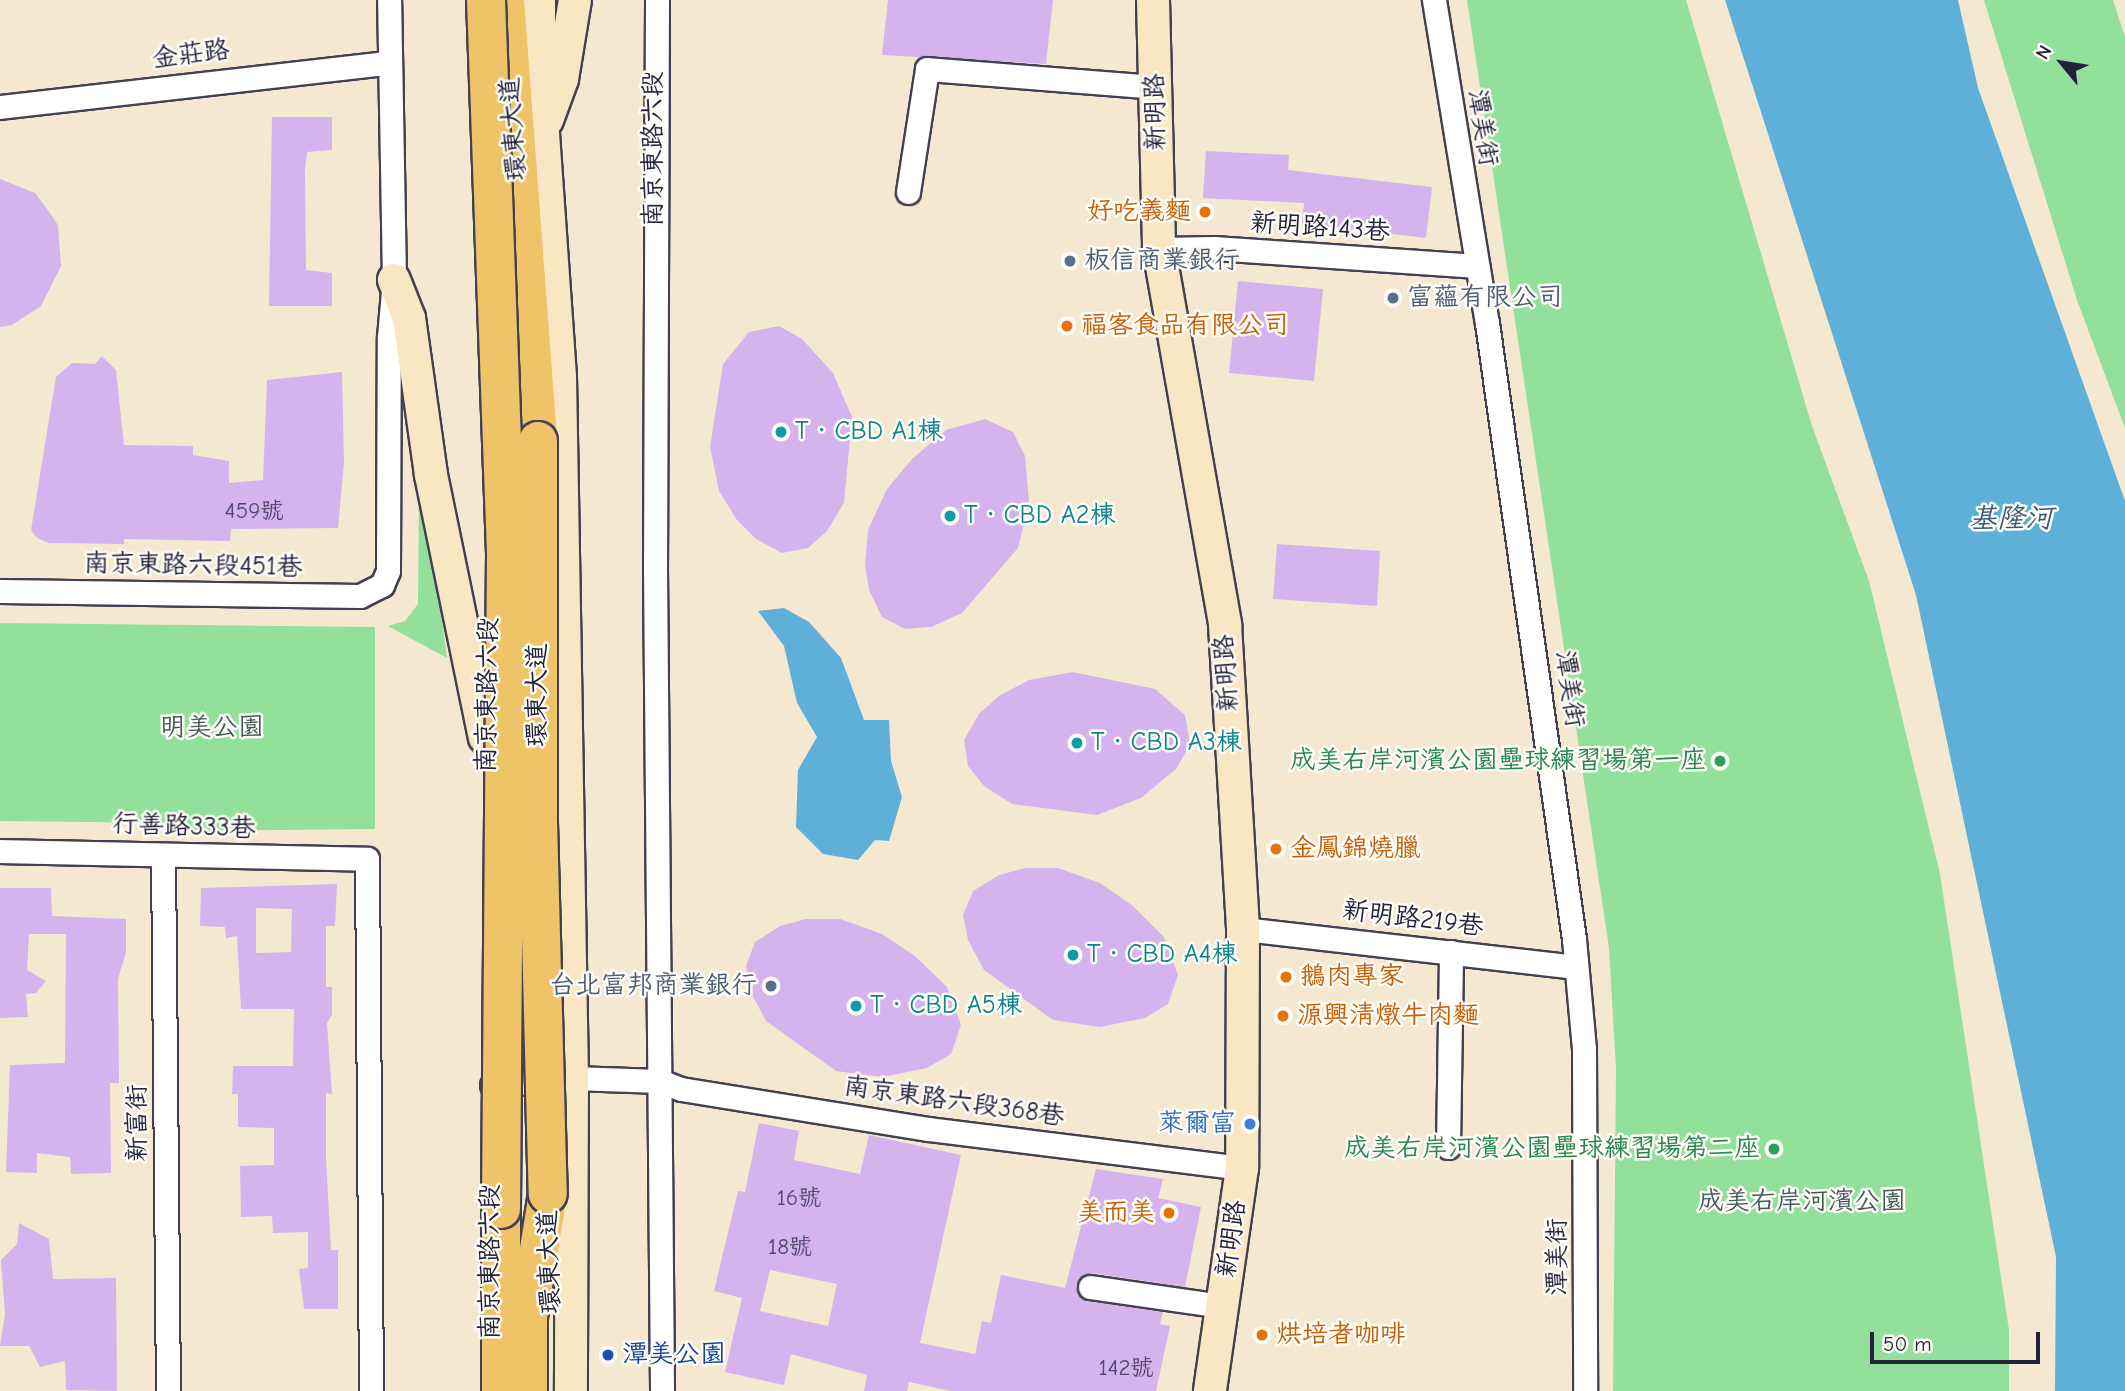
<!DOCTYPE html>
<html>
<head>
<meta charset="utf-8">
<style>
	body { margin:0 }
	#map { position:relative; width:2125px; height:1391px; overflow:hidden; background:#f4e8d1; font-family:"Comic Neue","LXGW WenKai TC",sans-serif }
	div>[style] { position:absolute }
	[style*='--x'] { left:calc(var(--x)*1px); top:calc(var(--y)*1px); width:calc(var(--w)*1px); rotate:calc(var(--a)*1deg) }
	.green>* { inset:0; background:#93e09d }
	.water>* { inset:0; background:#5eb0d9 }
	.building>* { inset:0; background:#d5b4ee }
	.roads { filter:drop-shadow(2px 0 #424052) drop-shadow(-2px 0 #424052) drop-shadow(0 2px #424052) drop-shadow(0 -2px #424052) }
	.street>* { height:23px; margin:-11.5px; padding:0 11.5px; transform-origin:11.5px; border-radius:11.5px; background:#fff }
	.secondary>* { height:32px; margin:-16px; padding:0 16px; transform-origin:16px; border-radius:16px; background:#f9e7c3 }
	.highway>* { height:38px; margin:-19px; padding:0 19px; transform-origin:19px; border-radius:19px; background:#efc469 }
	.bridges { filter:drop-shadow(2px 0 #424052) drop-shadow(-2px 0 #424052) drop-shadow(0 2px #424052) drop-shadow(0 -2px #424052) }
	.highway-bridge>* { height:38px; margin:-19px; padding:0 19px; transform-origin:19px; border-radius:19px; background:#efc469 }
	.dots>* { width:19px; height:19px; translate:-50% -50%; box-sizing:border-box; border:4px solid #fdfcf7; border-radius:50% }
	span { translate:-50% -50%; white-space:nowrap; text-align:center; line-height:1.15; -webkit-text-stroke:5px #fdfcf7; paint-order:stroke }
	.number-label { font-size:23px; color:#4f4668 }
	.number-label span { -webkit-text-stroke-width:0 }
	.street-label { font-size:26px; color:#22223b }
	.food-label { font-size:26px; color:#c56008 }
	.right { translate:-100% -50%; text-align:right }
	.left { translate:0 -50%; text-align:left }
	.service-label { font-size:26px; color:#4e5e75 }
	.culture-label { font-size:26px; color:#0d838f }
	.park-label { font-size:26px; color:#445b58 }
	.leisure-label { font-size:26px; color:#27864d }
	.shop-label { font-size:26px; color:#366cbe }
	.transit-label { font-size:26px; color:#164399 }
	.water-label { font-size:28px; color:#3a5b7a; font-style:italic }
	.north { position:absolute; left:2027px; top:28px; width:70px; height:70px; -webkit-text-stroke:5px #fdfcf7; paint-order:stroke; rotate:300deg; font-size:19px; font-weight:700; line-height:28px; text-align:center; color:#22223b }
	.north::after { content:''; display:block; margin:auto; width:24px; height:32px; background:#22223b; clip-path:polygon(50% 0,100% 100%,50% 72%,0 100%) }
	.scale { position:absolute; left:1870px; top:1332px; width:170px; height:32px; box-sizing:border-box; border:4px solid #22223b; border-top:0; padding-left:9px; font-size:21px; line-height:24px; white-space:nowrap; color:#22223b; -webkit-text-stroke:5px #fdfcf7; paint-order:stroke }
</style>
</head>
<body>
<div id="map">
	<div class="green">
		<i style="clip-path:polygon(1467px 0,1686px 0,1812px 426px,1869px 581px,1940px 874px,2009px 1330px,2009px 1391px,1613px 1391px,1616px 1069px,1609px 948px)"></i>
		<i style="clip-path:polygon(1984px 0,2113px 0,2125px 37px,2125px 428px,2077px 300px)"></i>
		<i style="clip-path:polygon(419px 483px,432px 545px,447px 658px,388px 626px,405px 621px,418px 604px)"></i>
		<i style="clip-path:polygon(0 623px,375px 627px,375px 829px,196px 831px,172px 823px,0 821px)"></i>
	</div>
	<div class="water">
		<i style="clip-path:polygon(1725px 0,1958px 0,1978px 88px,2125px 501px,2125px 1391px,2055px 1391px,2056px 1257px,1916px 595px)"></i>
		<i style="clip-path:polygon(784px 608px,809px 622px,841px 658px,864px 720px,889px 720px,891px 761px,902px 797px,889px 841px,875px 840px,858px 860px,823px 854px,796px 827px,798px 770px,817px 737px,797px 703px,784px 646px,758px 611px)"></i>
	</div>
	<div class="building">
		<i style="clip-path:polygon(888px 0,1053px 0,1046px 64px,882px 55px)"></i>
		<i style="clip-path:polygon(272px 117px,332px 117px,332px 150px,307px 152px,305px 170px,306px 270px,332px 273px,332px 306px,269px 306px)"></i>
		<i style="clip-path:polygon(1206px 151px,1289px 155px,1288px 170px,1432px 187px,1426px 238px,1302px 223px,1304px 203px,1203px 198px)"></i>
		<i style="clip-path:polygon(0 179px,35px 193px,47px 209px,58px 225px,61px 266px,41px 306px,12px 325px,0 327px)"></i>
		<i style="clip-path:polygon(1238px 281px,1323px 289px,1314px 381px,1229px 373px)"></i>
		<i style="clip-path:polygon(779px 326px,802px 339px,833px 373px,852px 417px,844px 503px,827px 531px,808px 548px,782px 553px,756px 539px,737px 520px,719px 491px,710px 447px,723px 364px,749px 332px)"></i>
		<i style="clip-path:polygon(102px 356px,116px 370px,124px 445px,193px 446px,193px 455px,229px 461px,229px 483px,263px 480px,267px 380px,342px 372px,344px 462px,338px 528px,231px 529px,230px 541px,124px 539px,124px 544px,49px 543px,37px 538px,31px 530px,56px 377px,72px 363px,95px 364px)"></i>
		<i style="clip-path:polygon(985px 419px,1013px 432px,1025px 456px,1029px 502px,1018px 548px,962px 613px,931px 627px,905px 629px,882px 617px,869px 590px,865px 564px,868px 530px,887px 489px,912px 459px,946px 430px)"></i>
		<i style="clip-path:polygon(1277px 544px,1380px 551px,1377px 606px,1273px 599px)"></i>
		<i style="clip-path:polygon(1073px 672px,1155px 689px,1185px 715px,1190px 745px,1176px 769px,1141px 798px,1097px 815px,1012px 804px,984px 786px,968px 766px,964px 740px,979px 714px,999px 696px,1029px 680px)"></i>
		<i style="clip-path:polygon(1025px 868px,1058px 868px,1100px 883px,1133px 906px,1164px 937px,1178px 975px,1168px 1004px,1145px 1018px,1100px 1027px,1053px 1020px,984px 970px,968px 940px,963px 915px,973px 891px,999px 875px)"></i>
		<i style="clip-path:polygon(evenodd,337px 884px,335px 926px,326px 926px,326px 987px,332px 987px,332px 1015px,327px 1023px,332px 1094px,326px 1093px,326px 1157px,331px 1250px,338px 1250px,338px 1309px,304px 1309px,299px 1269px,308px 1268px,308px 1232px,273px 1233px,272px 1216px,241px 1217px,240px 1166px,274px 1165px,274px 1128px,238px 1127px,238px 1094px,232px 1094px,233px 1066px,293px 1066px,294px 1009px,241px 1009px,237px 936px,226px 938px,225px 927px,200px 926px,201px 888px,337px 884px,256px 908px,292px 909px,291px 952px,256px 953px,256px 908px)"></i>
		<i style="clip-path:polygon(0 888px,51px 888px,52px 916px,126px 919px,126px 952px,118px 979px,119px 1083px,110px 1083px,111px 1173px,71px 1174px,70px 1157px,37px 1153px,37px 1173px,6px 1172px,10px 1065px,65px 1063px,66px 934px,29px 934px,27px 970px,46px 981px,36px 993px,26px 994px,28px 1017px,0 1018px)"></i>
		<i style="clip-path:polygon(806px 919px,840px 919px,882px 934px,915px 956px,947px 987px,961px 1025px,951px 1054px,927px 1068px,883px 1077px,836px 1071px,766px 1021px,750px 991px,746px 966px,755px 942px,780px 926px)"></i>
		<i style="clip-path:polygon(evenodd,759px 1123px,799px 1131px,794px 1160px,860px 1174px,869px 1135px,961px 1155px,920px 1343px,975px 1354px,982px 1321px,991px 1323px,1001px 1275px,1065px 1288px,1096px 1169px,1163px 1179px,1158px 1198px,1201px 1207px,1185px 1287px,1092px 1273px,1079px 1278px,1076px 1286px,1087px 1301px,1163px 1312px,1160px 1324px,1170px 1326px,1156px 1391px,951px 1391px,909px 1382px,907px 1391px,864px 1391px,867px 1375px,791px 1354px,784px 1385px,725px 1372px,742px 1298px,714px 1291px,738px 1191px,745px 1192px,759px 1123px,770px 1270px,837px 1284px,828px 1326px,760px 1311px,770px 1270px)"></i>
		<i style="clip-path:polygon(19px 1223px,49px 1239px,53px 1279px,116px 1278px,117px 1391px,66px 1390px,65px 1361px,40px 1367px,29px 1346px,0 1346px,5px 1314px,1px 1260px,17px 1244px)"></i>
	</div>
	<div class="roads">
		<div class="street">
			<i style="--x:657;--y:0;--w:568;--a:90.2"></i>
			<i style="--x:655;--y:568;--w:823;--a:89.51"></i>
			<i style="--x:1434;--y:0;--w:327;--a:80.7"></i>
			<i style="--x:1487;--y:323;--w:622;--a:81.96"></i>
			<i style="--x:1574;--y:939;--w:110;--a:84.8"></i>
			<i style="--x:1584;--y:1049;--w:342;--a:89.8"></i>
			<i style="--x:0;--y:107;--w:391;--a:-6.5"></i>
			<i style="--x:908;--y:192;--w:124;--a:-81.2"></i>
			<i style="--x:927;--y:69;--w:229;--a:4.5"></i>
			<i style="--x:1159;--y:249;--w:55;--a:-1"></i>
			<i style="--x:1214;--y:248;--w:264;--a:3.9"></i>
			<i style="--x:0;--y:591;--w:360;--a:0.8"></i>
			<i style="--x:360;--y:596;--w:25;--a:-27"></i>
			<i style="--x:382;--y:585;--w:15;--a:-67"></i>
			<i style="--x:388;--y:571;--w:234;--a:-89.8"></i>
			<i style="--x:389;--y:337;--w:57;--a:-85"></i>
			<i style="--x:394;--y:280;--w:280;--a:-91"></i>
			<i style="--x:0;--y:851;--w:367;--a:1.2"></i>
			<i style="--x:367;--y:859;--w:532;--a:89.57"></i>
			<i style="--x:163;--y:855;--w:536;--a:89.47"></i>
			<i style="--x:1243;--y:929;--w:335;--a:6.5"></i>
			<i style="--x:492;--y:1085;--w:80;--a:-5"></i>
			<i style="--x:572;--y:1078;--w:88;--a:2"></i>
			<i style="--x:660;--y:1081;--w:22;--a:21"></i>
			<i style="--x:681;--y:1089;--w:251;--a:9.2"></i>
			<i style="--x:929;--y:1129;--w:315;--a:7.1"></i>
			<i style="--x:1448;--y:1147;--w:195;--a:-89.1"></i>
			<i style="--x:1090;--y:1287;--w:133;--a:8.2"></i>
		</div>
		<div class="secondary">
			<i style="--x:539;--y:0;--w:76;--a:90"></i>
			<i style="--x:539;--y:76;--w:302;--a:86"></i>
			<i style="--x:560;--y:377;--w:701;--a:89.02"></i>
			<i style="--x:572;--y:1078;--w:313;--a:90.2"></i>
			<i style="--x:1153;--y:0;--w:249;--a:88.6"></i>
			<i style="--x:1159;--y:249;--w:382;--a:80"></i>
			<i style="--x:1225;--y:625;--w:305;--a:86.6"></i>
			<i style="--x:1243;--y:929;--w:239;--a:90.2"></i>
			<i style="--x:1242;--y:1168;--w:225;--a:98.2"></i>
			<i style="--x:547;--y:120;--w:44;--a:-69.9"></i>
			<i style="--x:562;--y:79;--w:80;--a:-80.7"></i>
			<i style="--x:394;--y:280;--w:41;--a:68.5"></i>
			<i style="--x:409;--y:318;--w:159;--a:82"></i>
			<i style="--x:431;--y:475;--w:268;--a:78.4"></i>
		</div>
		<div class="highway">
			<i style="--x:505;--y:0;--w:442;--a:85.7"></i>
			<i style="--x:501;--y:1391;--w:182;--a:-90"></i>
			<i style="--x:528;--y:1391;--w:74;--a:-90"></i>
			<i style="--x:528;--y:1317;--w:125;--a:-80.8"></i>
		</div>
	</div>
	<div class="bridges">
		<div class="highway-bridge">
			<i style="--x:486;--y:0;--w:554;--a:87.93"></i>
			<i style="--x:506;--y:554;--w:655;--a:90.44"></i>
			<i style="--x:538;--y:441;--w:381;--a:90"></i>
			<i style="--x:538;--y:822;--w:372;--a:88.5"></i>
		</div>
	</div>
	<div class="dots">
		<i style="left:1205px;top:212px;background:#e8710a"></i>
		<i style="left:1070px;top:261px;background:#5c6f8a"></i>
		<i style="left:1393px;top:298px;background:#5c6f8a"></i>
		<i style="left:1067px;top:326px;background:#e8710a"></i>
		<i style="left:781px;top:432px;background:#0f9aa8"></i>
		<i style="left:950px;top:516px;background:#0f9aa8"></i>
		<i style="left:1077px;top:743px;background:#0f9aa8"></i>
		<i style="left:1720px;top:761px;background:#2e9e5b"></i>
		<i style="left:1276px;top:849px;background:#e8710a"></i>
		<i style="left:1073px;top:955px;background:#0f9aa8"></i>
		<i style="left:1286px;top:977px;background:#e8710a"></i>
		<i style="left:771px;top:986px;background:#5c6f8a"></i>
		<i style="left:856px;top:1006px;background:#0f9aa8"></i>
		<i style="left:1283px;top:1016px;background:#e8710a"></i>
		<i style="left:1250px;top:1124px;background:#3f7fe0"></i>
		<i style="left:1774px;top:1149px;background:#2e9e5b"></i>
		<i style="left:1169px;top:1213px;background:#e8710a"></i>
		<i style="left:1262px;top:1335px;background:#e8710a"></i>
		<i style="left:608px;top:1355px;background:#1a4fb4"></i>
	</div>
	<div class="number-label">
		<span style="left:254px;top:511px">459號</span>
		<span style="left:799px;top:1198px">16號</span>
		<span style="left:790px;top:1247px">18號</span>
		<span style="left:1126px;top:1368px">142號</span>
	</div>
	<div class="street-label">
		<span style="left:191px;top:55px;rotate:-7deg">金莊路</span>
		<span style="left:1156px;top:112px;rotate:-91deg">新明路</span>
		<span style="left:1482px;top:128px;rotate:81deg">潭美街</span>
		<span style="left:514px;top:129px;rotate:-94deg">環東大道</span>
		<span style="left:654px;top:149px;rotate:-90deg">南京東路六段</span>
		<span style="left:1320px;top:228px;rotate:4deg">新明路143巷</span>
		<span style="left:193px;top:566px;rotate:1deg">南京東路六段451巷</span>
		<span style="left:1227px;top:673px;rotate:-94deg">新明路</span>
		<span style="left:1569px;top:689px;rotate:82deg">潭美街</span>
		<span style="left:488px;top:695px;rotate:-89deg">南京東路六段</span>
		<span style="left:538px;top:695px;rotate:-90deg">環東大道</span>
		<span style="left:184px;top:827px;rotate:2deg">行善路333巷</span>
		<span style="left:1413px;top:919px;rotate:7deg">新明路219巷</span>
		<span style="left:954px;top:1102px;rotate:8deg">南京東路六段368巷</span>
		<span style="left:138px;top:1123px;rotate:-90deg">新富街</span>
		<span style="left:1232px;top:1239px;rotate:-82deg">新明路</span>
		<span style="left:1558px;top:1257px;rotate:-90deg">潭美街</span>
		<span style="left:491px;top:1262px;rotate:-90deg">南京東路六段</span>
		<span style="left:550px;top:1262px;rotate:-92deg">環東大道</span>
	</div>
	<div class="food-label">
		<span class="right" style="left:1191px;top:212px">好吃義麵</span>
		<span class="left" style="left:1081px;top:326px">福客食品有限公司</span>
		<span class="left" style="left:1290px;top:849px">金鳳錦燒臘</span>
		<span class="left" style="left:1300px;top:977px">鵝肉專家</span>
		<span class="left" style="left:1297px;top:1016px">源興清燉牛肉麵</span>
		<span class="right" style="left:1155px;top:1213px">美而美</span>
		<span class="left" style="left:1276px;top:1335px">烘培者咖啡</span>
	</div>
	<div class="service-label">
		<span class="left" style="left:1084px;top:261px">板信商業銀行</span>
		<span class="left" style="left:1407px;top:298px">富蘊有限公司</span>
		<span class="right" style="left:757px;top:986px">台北富邦商業銀行</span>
	</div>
	<div class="culture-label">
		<span class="left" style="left:795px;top:432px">T．CBD A1棟</span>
		<span class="left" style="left:964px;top:516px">T．CBD A2棟</span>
		<span class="left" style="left:1091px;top:743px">T．CBD A3棟</span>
		<span class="left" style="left:1087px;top:955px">T．CBD A4棟</span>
		<span class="left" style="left:870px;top:1006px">T．CBD A5棟</span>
	</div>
	<div class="park-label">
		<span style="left:212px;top:728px">明美公園</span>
		<span style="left:1802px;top:1202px">成美右岸河濱公園</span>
	</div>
	<div class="leisure-label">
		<span class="right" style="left:1706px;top:761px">成美右岸河濱公園壘球練習場第一座</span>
		<span class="right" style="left:1760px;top:1149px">成美右岸河濱公園壘球練習場第二座</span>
	</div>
	<div class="shop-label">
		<span class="right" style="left:1236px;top:1124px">萊爾富</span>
	</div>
	<div class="transit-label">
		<span class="left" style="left:622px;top:1355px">潭美公園</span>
	</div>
	<div class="water-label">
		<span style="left:2011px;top:518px">基隆河</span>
	</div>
	<div class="north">N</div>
	<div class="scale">50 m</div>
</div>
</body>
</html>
